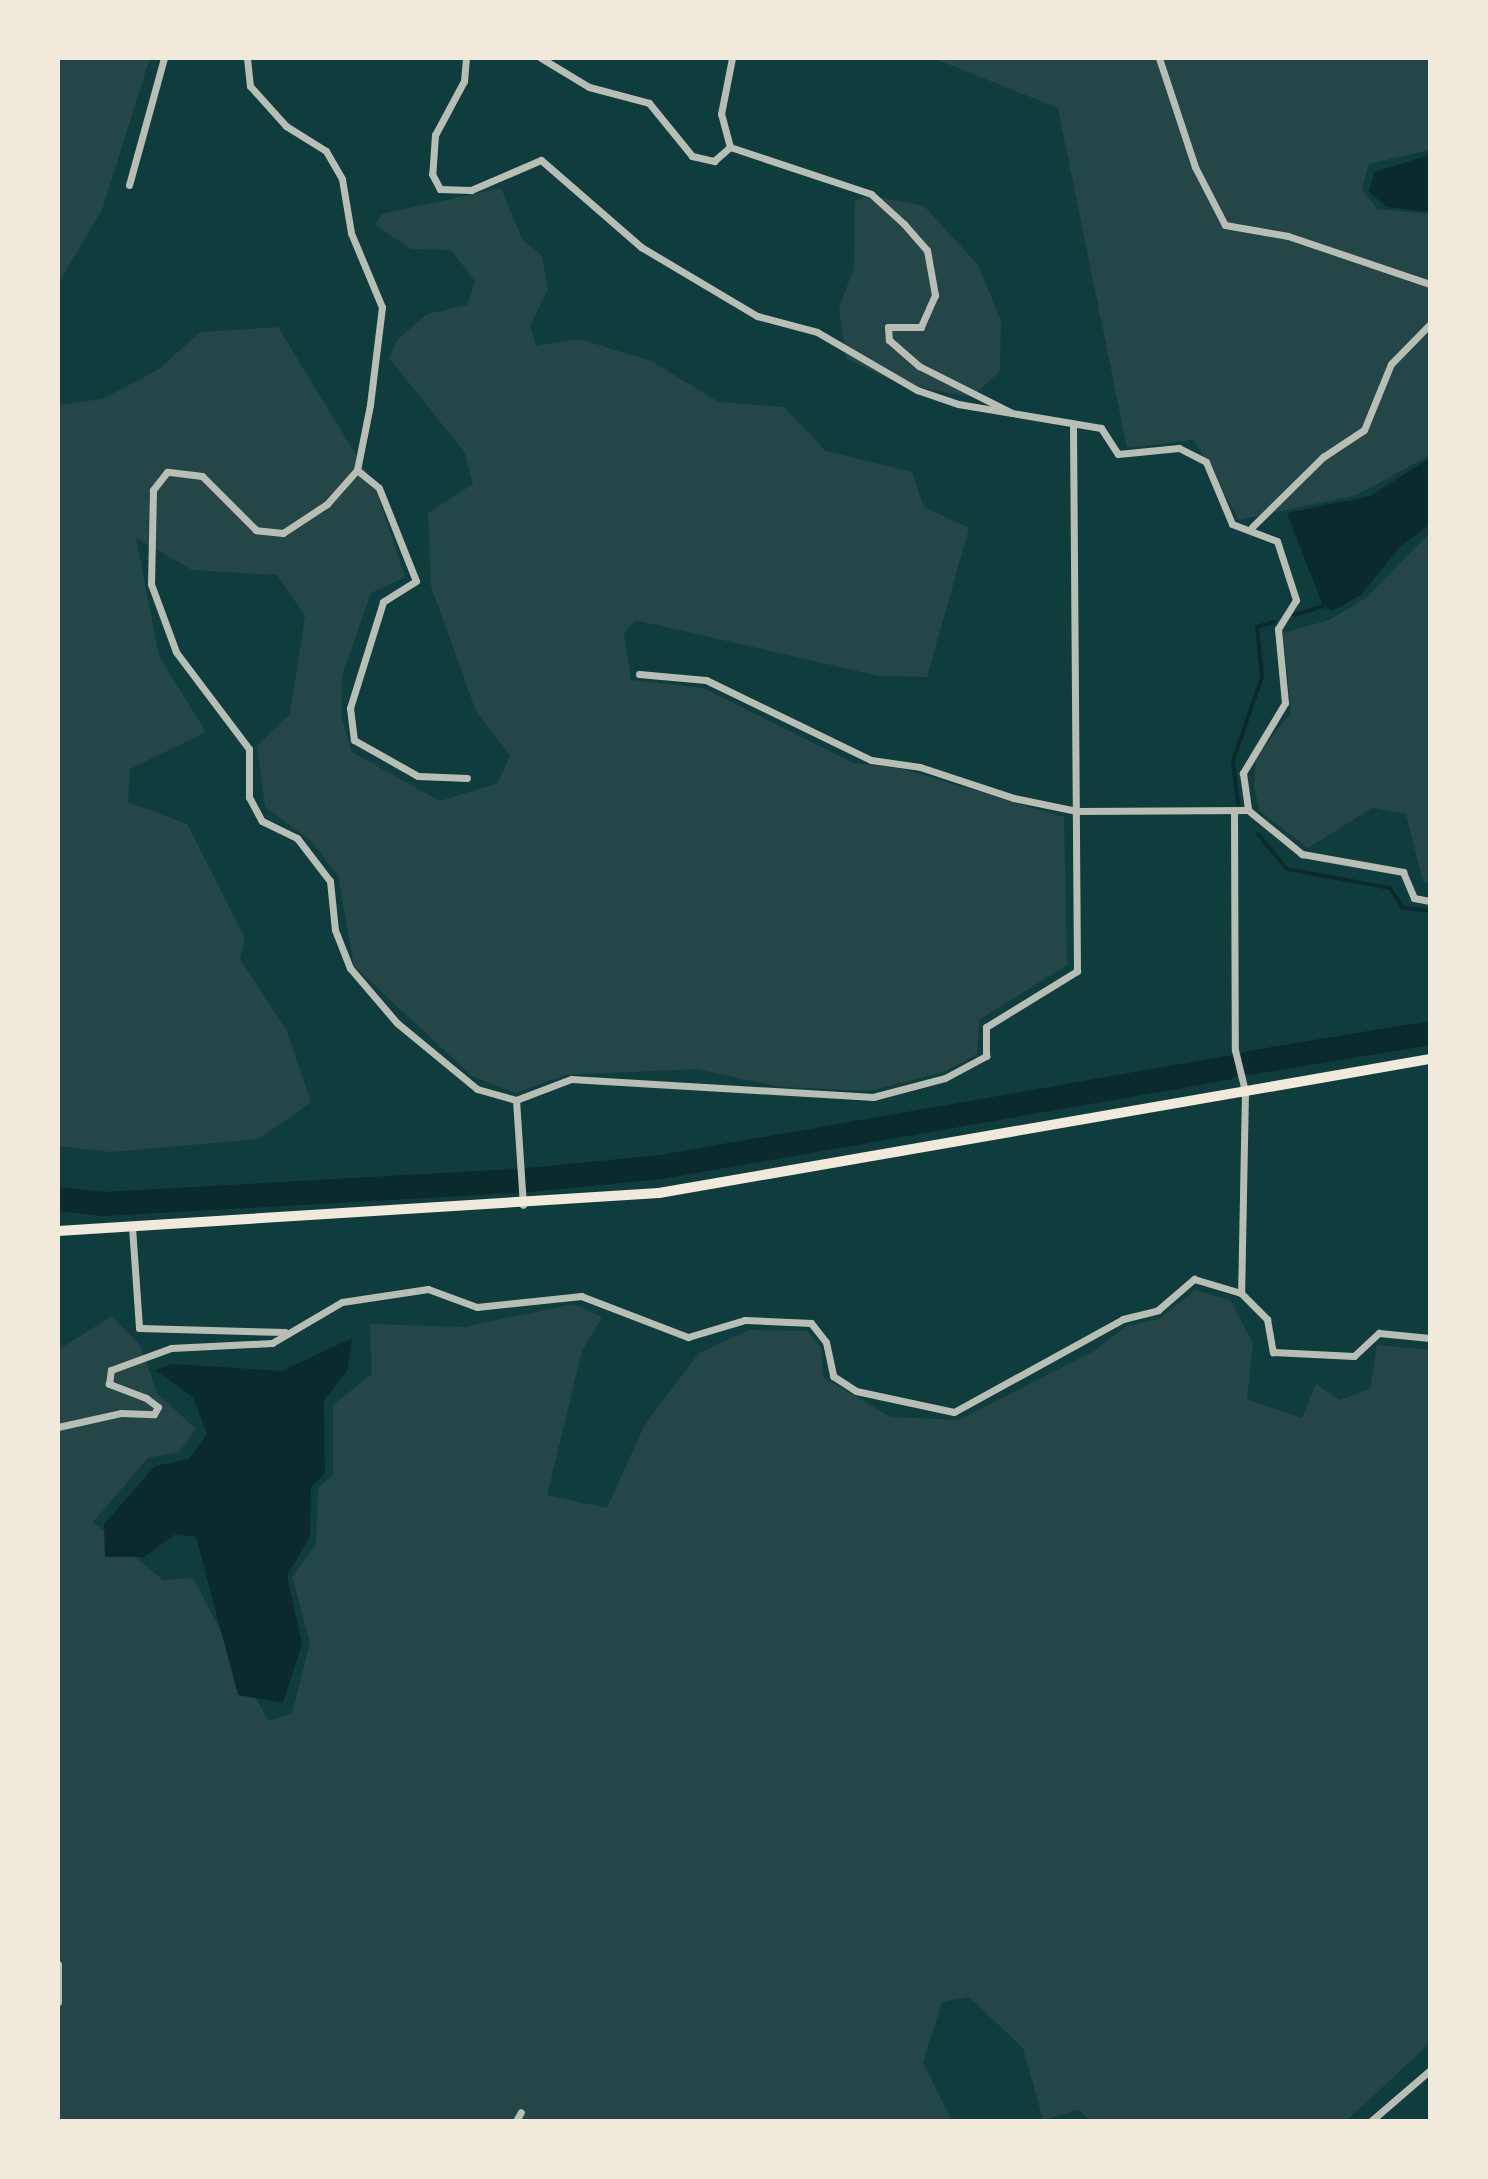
<!DOCTYPE html>
<html>
<head>
<meta charset="utf-8">
<style>
	body { margin:0 }
	#map { position:relative; width:1488px; height:2179px; overflow:hidden; background:#0f3d3e; font-family:"Archivo Narrow",sans-serif }
	div>[style] { position:absolute }
	[style*='--x'] { left:calc(var(--x)*1px); top:calc(var(--y)*1px); width:calc(var(--w)*1px); rotate:calc(var(--a)*1deg) }
	.green>* { inset:0; background:#244646 }
	.water>* { inset:0; background:#0a2a2b }
	.stream>* { height:4px; margin:-2px; padding:0 2px; transform-origin:2px; border-radius:2px; background:#0a2a2b }
	.river>* { height:24px; margin:-12px; padding:0 12px; transform-origin:12px; border-radius:12px; background:#0a2a2b }
	.minor>* { height:7px; margin:-3.5px; padding:0 3.5px; transform-origin:3.5px; border-radius:3.5px; background:#b8beb3 }
	.secondary>* { height:10px; margin:-5px; padding:0 5px; transform-origin:5px; border-radius:5px; background:#f1e9da }
	span { translate:-50% -50%; white-space:nowrap; text-align:center; line-height:1.15; -webkit-text-stroke:6px #f1e9da; paint-order:stroke }
	.frame { position:absolute; inset:0; border:60px solid #f1e9da; pointer-events:none }
</style>
</head>
<body>
<div id="map">
	<div class="green">
		<i style="clip-path:polygon(58px 58px,150px 58px,102px 210px,58px 284px)"></i>
		<i style="clip-path:polygon(933px 58px,1430px 58px,1430px 150px,1369px 164px,1362px 189px,1377px 209px,1430px 214px,1430px 455px,1357px 495px,1239px 520px,1194px 440px,1127px 448px,1058px 108px)"></i>
		<i style="clip-path:polygon(501px 188px,522px 239px,542px 256px,548px 289px,530px 326px,536px 346px,579px 339px,651px 361px,719px 402px,784px 407px,826px 451px,912px 472px,924px 507px,969px 528px,927px 677px,879px 676px,635px 620px,624px 634px,631px 680px,703px 688px,853px 763px,903px 769px,1064px 817px,1067px 965px,980px 1019px,977px 1054px,944px 1072px,869px 1091px,781px 1087px,696px 1069px,565px 1075px,516px 1093px,472px 1076px,354px 966px,338px 875px,310px 840px,265px 807px,257px 746px,290px 714px,305px 616px,277px 575px,192px 570px,136px 538px,159px 656px,206px 732px,130px 769px,128px 802px,187px 824px,245px 938px,240px 959px,287px 1031px,311px 1102px,259px 1139px,111px 1152px,58px 1146px,58px 405px,102px 399px,158px 370px,200px 332px,278px 327px,375px 486px,405px 577px,371px 593px,342px 676px,341px 715px,352px 752px,440px 801px,498px 783px,510px 756px,476px 711px,431px 586px,428px 513px,473px 484px,465px 453px,389px 358px,397px 340px,427px 314px,467px 305px,475px 281px,451px 250px,411px 249px,375px 225px,382px 214px)"></i>
		<i style="clip-path:polygon(868px 195px,924px 206px,978px 265px,1001px 321px,1000px 371px,972px 397px,899px 384px,846px 358px,839px 308px,854px 268px,855px 201px)"></i>
		<i style="clip-path:polygon(1430px 533px,1430px 883px,1423px 882px,1406px 814px,1372px 808px,1308px 848px,1260px 811px,1254px 787px,1256px 756px,1291px 713px,1283px 633px,1329px 620px,1367px 597px)"></i>
		<i style="clip-path:polygon(1195px 1290px,1230px 1300px,1253px 1343px,1247px 1399px,1302px 1418px,1316px 1384px,1339px 1400px,1370px 1389px,1377px 1345px,1430px 1350px,1430px 2043px,1346px 2121px,1091px 2121px,1078px 2110px,1043px 2120px,1023px 2048px,969px 1997px,942px 2002px,923px 2062px,952px 2121px,58px 2121px,58px 1350px,112px 1316px,140px 1345px,157px 1393px,196px 1429px,179px 1452px,148px 1458px,93px 1522px,163px 1580px,193px 1578px,268px 1721px,292px 1713px,310px 1642px,292px 1577px,316px 1544px,318px 1488px,333px 1475px,333px 1405px,372px 1374px,370px 1324px,464px 1327px,573px 1304px,602px 1317px,582px 1351px,547px 1495px,607px 1508px,645px 1424px,699px 1353px,749px 1330px,807px 1331px,821px 1347px,823px 1377px,891px 1417px,959px 1420px,1094px 1351px,1127px 1326px,1159px 1319px)"></i>
	</div>
	<div class="water">
		<i style="clip-path:polygon(1430px 155px,1430px 212px,1387px 207px,1369px 192px,1374px 172px)"></i>
		<i style="clip-path:polygon(1430px 458px,1430px 524px,1400px 547px,1361px 595px,1332px 611px,1323px 606px,1287px 513px,1370px 496px)"></i>
		<i style="clip-path:polygon(352px 1338px,348px 1370px,324px 1400px,325px 1473px,311px 1487px,310px 1536px,287px 1576px,302px 1644px,283px 1703px,238px 1695px,196px 1537px,176px 1534px,144px 1557px,105px 1557px,104px 1524px,155px 1466px,189px 1459px,207px 1434px,193px 1397px,155px 1370px,172px 1364px,282px 1371px)"></i>
	</div>
	<div class="stream">
		<i style="--x:1294;--y:615;--w:30;--a:-17"></i>
		<i style="--x:1238;--y:804;--w:43;--a:-96.6"></i>
		<i style="--x:1233;--y:761;--w:89;--a:-71"></i>
		<i style="--x:1262;--y:677;--w:50;--a:-95.7"></i>
		<i style="--x:1257;--y:627;--w:18;--a:-16"></i>
		<i style="--x:1258;--y:834;--w:45;--a:50.4"></i>
		<i style="--x:1287;--y:869;--w:105;--a:10.5"></i>
		<i style="--x:1390;--y:888;--w:24;--a:57"></i>
		<i style="--x:1403;--y:908;--w:27;--a:6"></i>
	</div>
	<div class="river">
		<i style="--x:1249;--y:1063;--w:183;--a:-9.4"></i>
		<i style="--x:529;--y:1180;--w:133;--a:-5.6"></i>
		<i style="--x:661;--y:1167;--w:575;--a:-9.92"></i>
		<i style="--x:58;--y:1199;--w:46;--a:6.2"></i>
		<i style="--x:104;--y:1204;--w:410;--a:-3.2"></i>
	</div>
	<div class="minor">
		<i style="--x:247;--y:58;--w:28;--a:84"></i>
		<i style="--x:250;--y:86;--w:54;--a:48"></i>
		<i style="--x:286;--y:126;--w:47;--a:32"></i>
		<i style="--x:326;--y:151;--w:32;--a:60"></i>
		<i style="--x:342;--y:179;--w:55;--a:80.5"></i>
		<i style="--x:351;--y:233;--w:80;--a:67.3"></i>
		<i style="--x:382;--y:307;--w:99;--a:97"></i>
		<i style="--x:370;--y:405;--w:66;--a:101.3"></i>
		<i style="--x:357;--y:470;--w:45;--a:131.4"></i>
		<i style="--x:327;--y:504;--w:53;--a:146.6"></i>
		<i style="--x:283;--y:533;--w:27;--a:-174"></i>
		<i style="--x:256;--y:530;--w:76;--a:-135"></i>
		<i style="--x:202;--y:476;--w:35;--a:-173"></i>
		<i style="--x:167;--y:472;--w:23;--a:128"></i>
		<i style="--x:153;--y:490;--w:94;--a:91.2"></i>
		<i style="--x:151;--y:584;--w:72;--a:69.8"></i>
		<i style="--x:176;--y:652;--w:121;--a:53"></i>
		<i style="--x:249;--y:749;--w:48;--a:90"></i>
		<i style="--x:249;--y:797;--w:27;--a:62"></i>
		<i style="--x:262;--y:821;--w:39;--a:26"></i>
		<i style="--x:297;--y:838;--w:54;--a:52.5"></i>
		<i style="--x:330;--y:881;--w:49;--a:84.2"></i>
		<i style="--x:335;--y:930;--w:41;--a:68.5"></i>
		<i style="--x:350;--y:968;--w:72;--a:49.5"></i>
		<i style="--x:397;--y:1023;--w:104;--a:39.5"></i>
		<i style="--x:477;--y:1089;--w:41;--a:15.8"></i>
		<i style="--x:516;--y:1100;--w:59;--a:-20.9"></i>
		<i style="--x:571;--y:1079;--w:303;--a:3.4"></i>
		<i style="--x:873;--y:1097;--w:74;--a:-14.8"></i>
		<i style="--x:945;--y:1078;--w:47;--a:-28.2"></i>
		<i style="--x:986;--y:1056;--w:29;--a:-90"></i>
		<i style="--x:986;--y:1027;--w:107;--a:-31.6"></i>
		<i style="--x:1077;--y:971;--w:547;--a:-90.42"></i>
		<i style="--x:466;--y:58;--w:23;--a:95"></i>
		<i style="--x:464;--y:81;--w:61;--a:118.2"></i>
		<i style="--x:435;--y:135;--w:39;--a:94"></i>
		<i style="--x:432;--y:174;--w:17;--a:62"></i>
		<i style="--x:440;--y:189;--w:31;--a:2"></i>
		<i style="--x:471;--y:190;--w:76;--a:-23.2"></i>
		<i style="--x:541;--y:160;--w:133;--a:41"></i>
		<i style="--x:641;--y:247;--w:135;--a:30.7"></i>
		<i style="--x:757;--y:316;--w:62;--a:14.9"></i>
		<i style="--x:817;--y:332;--w:116;--a:30.1"></i>
		<i style="--x:917;--y:390;--w:43;--a:18.9"></i>
		<i style="--x:958;--y:404;--w:145;--a:9.5"></i>
		<i style="--x:1101;--y:428;--w:31;--a:57"></i>
		<i style="--x:1118;--y:454;--w:61;--a:-5.6"></i>
		<i style="--x:1179;--y:448;--w:30;--a:27"></i>
		<i style="--x:1206;--y:462;--w:67;--a:67.2"></i>
		<i style="--x:1232;--y:524;--w:48;--a:20.7"></i>
		<i style="--x:1277;--y:541;--w:62;--a:72.1"></i>
		<i style="--x:1296;--y:600;--w:34;--a:122"></i>
		<i style="--x:1278;--y:629;--w:74;--a:84.6"></i>
		<i style="--x:1285;--y:703;--w:82;--a:121"></i>
		<i style="--x:1243;--y:773;--w:37;--a:82"></i>
		<i style="--x:1248;--y:810;--w:70;--a:39.2"></i>
		<i style="--x:1302;--y:854;--w:103;--a:10.1"></i>
		<i style="--x:1403;--y:872;--w:28;--a:67"></i>
		<i style="--x:1414;--y:898;--w:16;--a:11"></i>
		<i style="--x:541;--y:58;--w:56;--a:31.1"></i>
		<i style="--x:589;--y:87;--w:62;--a:14.9"></i>
		<i style="--x:649;--y:103;--w:68;--a:50.9"></i>
		<i style="--x:692;--y:156;--w:23;--a:13"></i>
		<i style="--x:714;--y:161;--w:21;--a:-41"></i>
		<i style="--x:1159;--y:58;--w:115;--a:71.7"></i>
		<i style="--x:1195;--y:167;--w:65;--a:62.7"></i>
		<i style="--x:1225;--y:225;--w:64;--a:9.9"></i>
		<i style="--x:1288;--y:236;--w:150;--a:18.7"></i>
		<i style="--x:730;--y:147;--w:149;--a:18.4"></i>
		<i style="--x:871;--y:194;--w:45;--a:42.3"></i>
		<i style="--x:904;--y:224;--w:35;--a:49"></i>
		<i style="--x:927;--y:250;--w:46;--a:79.9"></i>
		<i style="--x:935;--y:295;--w:35;--a:114"></i>
		<i style="--x:921;--y:327;--w:33;--a:180"></i>
		<i style="--x:888;--y:327;--w:13;--a:86"></i>
		<i style="--x:889;--y:340;--w:40;--a:41"></i>
		<i style="--x:919;--y:366;--w:104;--a:26.8"></i>
		<i style="--x:730;--y:147;--w:34;--a:-105"></i>
		<i style="--x:721;--y:114;--w:57;--a:-78.9"></i>
		<i style="--x:129;--y:185;--w:132;--a:-74.6"></i>
		<i style="--x:357;--y:470;--w:28;--a:39"></i>
		<i style="--x:379;--y:488;--w:100;--a:68.3"></i>
		<i style="--x:416;--y:581;--w:39;--a:148"></i>
		<i style="--x:383;--y:602;--w:111;--a:107.3"></i>
		<i style="--x:350;--y:708;--w:32;--a:83"></i>
		<i style="--x:354;--y:740;--w:73;--a:29.4"></i>
		<i style="--x:418;--y:776;--w:49;--a:2.3"></i>
		<i style="--x:1252;--y:527;--w:100;--a:-44.6"></i>
		<i style="--x:1323;--y:457;--w:49;--a:-33.4"></i>
		<i style="--x:1364;--y:430;--w:71;--a:-67.8"></i>
		<i style="--x:1391;--y:364;--w:56;--a:-45.7"></i>
		<i style="--x:639;--y:674;--w:67;--a:5.1"></i>
		<i style="--x:706;--y:680;--w:183;--a:25.9"></i>
		<i style="--x:871;--y:760;--w:49;--a:8.1"></i>
		<i style="--x:920;--y:767;--w:99;--a:18.3"></i>
		<i style="--x:1014;--y:798;--w:64;--a:11.7"></i>
		<i style="--x:1077;--y:811;--w:171;--a:-0.3"></i>
		<i style="--x:1234;--y:813;--w:237;--a:89.8"></i>
		<i style="--x:1235;--y:1050;--w:42;--a:76.3"></i>
		<i style="--x:1245;--y:1091;--w:202;--a:91.1"></i>
		<i style="--x:516;--y:1100;--w:105;--a:86.2"></i>
		<i style="--x:132;--y:1227;--w:101;--a:86"></i>
		<i style="--x:139;--y:1328;--w:146;--a:1.6"></i>
		<i style="--x:58;--y:1427;--w:65;--a:-12.5"></i>
		<i style="--x:121;--y:1413;--w:33;--a:2"></i>
		<i style="--x:154;--y:1414;--w:8;--a:-60"></i>
		<i style="--x:158;--y:1407;--w:15;--a:-143"></i>
		<i style="--x:146;--y:1398;--w:40;--a:-159"></i>
		<i style="--x:109;--y:1384;--w:14;--a:-82"></i>
		<i style="--x:111;--y:1370;--w:64;--a:-20.1"></i>
		<i style="--x:171;--y:1348;--w:101;--a:-2.8"></i>
		<i style="--x:272;--y:1343;--w:81;--a:-30.4"></i>
		<i style="--x:342;--y:1302;--w:87;--a:-8.6"></i>
		<i style="--x:428;--y:1289;--w:52;--a:20.2"></i>
		<i style="--x:477;--y:1307;--w:105;--a:-6"></i>
		<i style="--x:581;--y:1296;--w:115;--a:21"></i>
		<i style="--x:688;--y:1337;--w:59;--a:-16.6"></i>
		<i style="--x:745;--y:1320;--w:66;--a:2.6"></i>
		<i style="--x:811;--y:1323;--w:24;--a:52"></i>
		<i style="--x:826;--y:1342;--w:35;--a:78"></i>
		<i style="--x:833;--y:1376;--w:27;--a:33"></i>
		<i style="--x:856;--y:1391;--w:100;--a:12.1"></i>
		<i style="--x:954;--y:1412;--w:193;--a:-28.8"></i>
		<i style="--x:1123;--y:1319;--w:36;--a:-14"></i>
		<i style="--x:1158;--y:1310;--w:48;--a:-40.7"></i>
		<i style="--x:1194;--y:1279;--w:49;--a:16.6"></i>
		<i style="--x:1241;--y:1293;--w:37;--a:45"></i>
		<i style="--x:1267;--y:1319;--w:34;--a:80"></i>
		<i style="--x:1273;--y:1352;--w:81;--a:2.8"></i>
		<i style="--x:1354;--y:1356;--w:34;--a:-43"></i>
		<i style="--x:1379;--y:1333;--w:51;--a:5.6"></i>
		<i style="--x:58;--y:1964;--w:38;--a:90"></i>
		<i style="--x:516;--y:2121;--w:10;--a:-61"></i>
		<i style="--x:1371;--y:2121;--w:78;--a:-40.8"></i>
	</div>
	<div class="secondary">
		<i style="--x:58;--y:1231;--w:602;--a:-3.62"></i>
		<i style="--x:659;--y:1193;--w:783;--a:-9.86"></i>
	</div>
	<div class="frame"></div>
</div>
</body>
</html>
